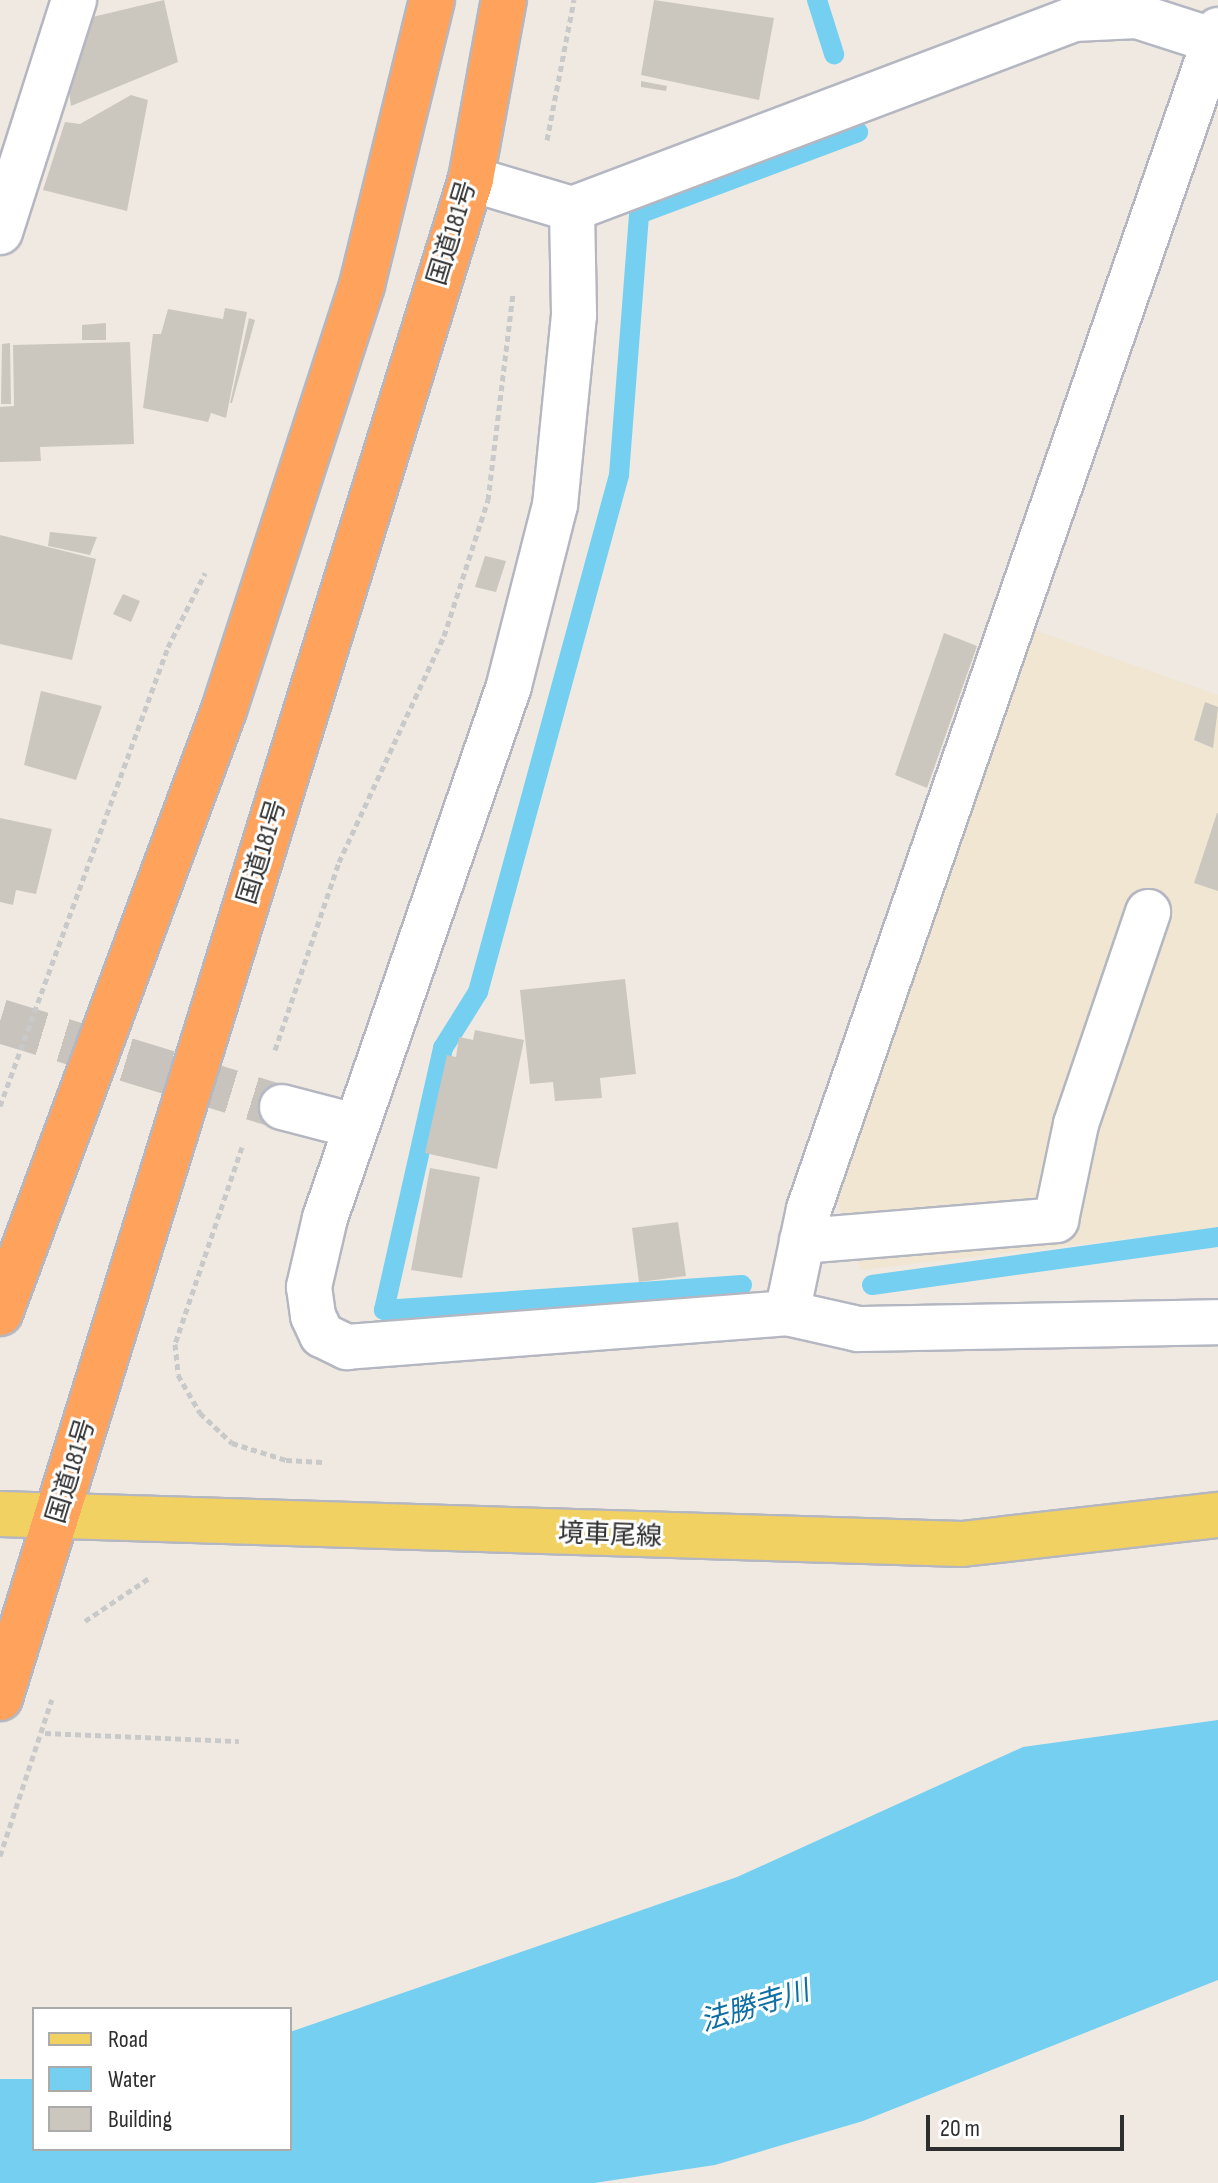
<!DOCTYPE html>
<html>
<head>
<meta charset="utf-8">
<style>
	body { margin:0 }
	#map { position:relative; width:1218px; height:2183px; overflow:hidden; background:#efe9e1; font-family:"Sofia Sans Condensed","Noto Sans JP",sans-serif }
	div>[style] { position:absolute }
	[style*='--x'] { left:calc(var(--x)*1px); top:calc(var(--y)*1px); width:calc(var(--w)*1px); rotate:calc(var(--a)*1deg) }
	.education>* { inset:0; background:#f0e6d1 }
	.water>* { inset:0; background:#75cff0 }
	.stream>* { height:20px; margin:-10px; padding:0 10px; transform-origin:10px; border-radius:10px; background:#75cff0 }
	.building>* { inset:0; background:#cbc7bf }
	.minor-tunnel>* { height:44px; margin-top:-22px; transform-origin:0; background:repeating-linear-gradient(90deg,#c8c4bd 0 44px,transparent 0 66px) }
	.path>* { height:5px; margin-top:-2.5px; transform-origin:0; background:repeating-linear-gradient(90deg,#c9c9c9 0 6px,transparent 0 10px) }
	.roads { filter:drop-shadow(2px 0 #b4b7c1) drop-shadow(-2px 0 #b4b7c1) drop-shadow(0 2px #b4b7c1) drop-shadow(0 -2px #b4b7c1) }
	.minor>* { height:44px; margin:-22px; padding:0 22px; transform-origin:22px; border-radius:22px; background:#fff }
	.major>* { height:44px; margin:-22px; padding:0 22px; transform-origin:22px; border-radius:22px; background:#f2d163 }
	.highway>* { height:44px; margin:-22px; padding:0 22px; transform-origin:22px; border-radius:22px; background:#ffa35c }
	.path-bridge>* { height:5px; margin-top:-2.5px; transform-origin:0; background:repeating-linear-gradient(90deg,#c9c9c9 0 6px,transparent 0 10px) }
	span { translate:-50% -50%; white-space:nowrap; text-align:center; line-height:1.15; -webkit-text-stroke:6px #fff; paint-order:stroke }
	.street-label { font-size:26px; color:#2e2e2e }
	.water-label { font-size:28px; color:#0d6fa3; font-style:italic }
	.legend { position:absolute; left:32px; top:2007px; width:260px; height:144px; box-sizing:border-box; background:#fff; border:2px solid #ababab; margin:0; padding:10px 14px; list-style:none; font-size:24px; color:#2e2e2e }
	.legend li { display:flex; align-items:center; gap:16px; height:40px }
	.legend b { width:40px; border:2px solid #ababab }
	.scale { position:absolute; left:926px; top:2115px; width:198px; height:36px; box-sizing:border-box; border:4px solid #2e2e2e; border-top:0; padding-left:10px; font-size:24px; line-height:28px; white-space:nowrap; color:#2e2e2e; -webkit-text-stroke:6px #fff; paint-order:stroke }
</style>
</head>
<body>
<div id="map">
	<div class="education">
		<i style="clip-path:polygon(1029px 628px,1218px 695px,1218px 1228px,861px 1270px,835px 1193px)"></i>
	</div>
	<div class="water">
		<i style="clip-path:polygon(1218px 1720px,1218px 1980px,863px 2121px,715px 2165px,594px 2183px,0 2183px,0 2079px,34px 2079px,34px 2149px,290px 2149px,290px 2032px,737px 1877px,1023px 1747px)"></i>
	</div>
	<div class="stream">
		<i style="--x:817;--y:0;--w:57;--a:72.5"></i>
		<i style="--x:742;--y:1285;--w:359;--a:176"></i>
		<i style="--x:384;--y:1310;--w:269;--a:-77.3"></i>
		<i style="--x:443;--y:1048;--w:66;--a:-58"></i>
		<i style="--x:478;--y:992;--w:536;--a:-74.74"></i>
		<i style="--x:619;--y:475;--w:262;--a:-85.6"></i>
		<i style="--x:639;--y:214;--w:234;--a:-20.5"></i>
		<i style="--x:872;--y:1285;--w:349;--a:-7.9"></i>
	</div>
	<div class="building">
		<i style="clip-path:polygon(164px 0,178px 62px,71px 106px,66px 67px,77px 64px,84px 19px)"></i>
		<i style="clip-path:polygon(654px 0,774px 18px,759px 100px,641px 75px)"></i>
		<i style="clip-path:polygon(641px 81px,667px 86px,666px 91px,641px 87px)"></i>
		<i style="clip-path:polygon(131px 95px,148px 100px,127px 211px,43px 190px,65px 122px,80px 124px)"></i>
		<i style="clip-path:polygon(225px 308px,247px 312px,226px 418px,211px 413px,208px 422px,143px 408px,153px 334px,161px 334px,168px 309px,223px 319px)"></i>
		<i style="clip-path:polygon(249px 318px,255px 320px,232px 403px,230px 403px)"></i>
		<i style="clip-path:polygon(106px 323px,106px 340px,82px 340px,82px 325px)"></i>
		<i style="clip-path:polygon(130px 342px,134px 444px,40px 447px,41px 461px,0 462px,0 407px,14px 406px,13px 345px)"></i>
		<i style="clip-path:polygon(10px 343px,11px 404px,1px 404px,2px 344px)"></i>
		<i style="clip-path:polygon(50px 532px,97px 537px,90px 555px,48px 546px)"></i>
		<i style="clip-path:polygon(0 535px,96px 559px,72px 660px,0 644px)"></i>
		<i style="clip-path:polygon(485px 556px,506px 561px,496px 592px,475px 587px)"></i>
		<i style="clip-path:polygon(123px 594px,140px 601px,131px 622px,113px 614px)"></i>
		<i style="clip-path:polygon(944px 633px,977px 646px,927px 788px,895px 775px)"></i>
		<i style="clip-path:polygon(41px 691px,102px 706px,76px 780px,24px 765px)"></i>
		<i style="clip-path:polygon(1205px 702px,1218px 707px,1213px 748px,1194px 740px)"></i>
		<i style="clip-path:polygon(1217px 813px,1218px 813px,1218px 891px,1194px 883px)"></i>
		<i style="clip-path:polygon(0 818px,52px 829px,36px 894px,16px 890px,13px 905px,0 902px)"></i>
		<i style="clip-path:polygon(625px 979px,636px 1074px,600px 1078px,602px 1098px,555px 1101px,553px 1082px,530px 1084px,520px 990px)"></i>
		<i style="clip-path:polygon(475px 1030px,524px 1040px,497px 1169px,425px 1153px,447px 1055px,456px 1057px,459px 1037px,473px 1040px)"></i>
		<i style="clip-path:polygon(430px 1168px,480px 1177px,462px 1278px,411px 1270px)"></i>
		<i style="clip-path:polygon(678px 1222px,686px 1276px,639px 1282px,632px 1228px)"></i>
	</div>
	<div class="minor-tunnel">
		<i style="--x:0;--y:1021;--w:295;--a:17"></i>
	</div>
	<div class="path">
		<i style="--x:547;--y:140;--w:143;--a:-79.1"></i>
		<i style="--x:275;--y:1050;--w:199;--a:-71.2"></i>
		<i style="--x:339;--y:862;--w:249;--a:-65.1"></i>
		<i style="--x:444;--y:636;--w:143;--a:-72.1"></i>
		<i style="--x:488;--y:500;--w:208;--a:-83.1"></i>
		<i style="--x:0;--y:1106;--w:489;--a:-69.9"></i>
		<i style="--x:168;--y:647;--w:83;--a:-63.4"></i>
		<i style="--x:242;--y:1147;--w:208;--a:108.8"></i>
		<i style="--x:175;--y:1344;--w:31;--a:84"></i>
		<i style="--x:178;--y:1375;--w:44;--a:59.9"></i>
		<i style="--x:200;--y:1413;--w:44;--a:43.2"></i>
		<i style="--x:232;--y:1443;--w:57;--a:17.5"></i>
		<i style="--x:286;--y:1460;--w:37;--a:3"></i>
		<i style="--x:85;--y:1621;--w:77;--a:-33.9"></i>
		<i style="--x:45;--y:1733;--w:194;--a:2.4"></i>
	</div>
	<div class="roads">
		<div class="minor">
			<i style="--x:1218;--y:30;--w:1248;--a:109.13"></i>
			<i style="--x:809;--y:1209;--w:106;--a:101.9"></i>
			<i style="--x:787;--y:1313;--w:73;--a:12.7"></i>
			<i style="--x:858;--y:1329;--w:360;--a:-1.1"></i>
			<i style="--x:471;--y:179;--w:105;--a:16.5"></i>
			<i style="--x:572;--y:209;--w:537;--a:-20.73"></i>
			<i style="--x:1074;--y:19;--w:63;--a:-2.7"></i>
			<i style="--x:1137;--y:16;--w:85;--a:17.8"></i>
			<i style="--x:572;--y:209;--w:106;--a:88.9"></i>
			<i style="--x:574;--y:315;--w:191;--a:95.7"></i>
			<i style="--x:555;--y:505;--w:187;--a:104.3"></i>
			<i style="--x:509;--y:686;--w:563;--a:109.08"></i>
			<i style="--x:325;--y:1218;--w:71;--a:103.1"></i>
			<i style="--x:309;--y:1287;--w:29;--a:82"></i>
			<i style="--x:313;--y:1316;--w:21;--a:65"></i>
			<i style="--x:322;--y:1335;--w:28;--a:26"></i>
			<i style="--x:347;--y:1347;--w:441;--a:-4.4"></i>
			<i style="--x:0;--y:232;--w:244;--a:-72.3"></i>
			<i style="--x:282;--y:1107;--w:75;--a:14.6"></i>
			<i style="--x:802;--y:1241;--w:255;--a:-4.7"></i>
			<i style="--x:1056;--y:1220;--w:98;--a:-78.2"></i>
			<i style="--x:1076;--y:1124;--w:224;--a:-71.2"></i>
		</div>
		<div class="major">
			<i style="--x:0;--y:1514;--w:962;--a:1.79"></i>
			<i style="--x:962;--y:1544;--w:258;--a:-6.5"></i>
		</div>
		<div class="highway">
			<i style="--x:0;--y:1313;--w:643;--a:-69.62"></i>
			<i style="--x:224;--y:710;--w:447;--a:-72"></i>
			<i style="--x:362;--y:285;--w:293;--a:-76.2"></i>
			<i style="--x:0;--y:1698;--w:1590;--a:-72.77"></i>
			<i style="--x:471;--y:179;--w:182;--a:-79.6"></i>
		</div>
	</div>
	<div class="path-bridge">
		<i style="--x:0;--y:1856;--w:165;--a:-71.7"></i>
	</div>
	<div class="street-label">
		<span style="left:453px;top:233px;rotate:-73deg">国道181号</span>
		<span style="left:263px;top:852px;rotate:-73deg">国道181号</span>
		<span style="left:72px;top:1471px;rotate:-73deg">国道181号</span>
		<span style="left:610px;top:1536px;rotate:2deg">境車尾線</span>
	</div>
	<div class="water-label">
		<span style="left:755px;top:2007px;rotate:-17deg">法勝寺川</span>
	</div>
	<ul class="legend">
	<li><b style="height:10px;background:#f2d163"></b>Road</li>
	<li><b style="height:22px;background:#75cff0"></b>Water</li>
	<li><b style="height:22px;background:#cbc7bf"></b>Building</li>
	</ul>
	<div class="scale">20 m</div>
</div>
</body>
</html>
